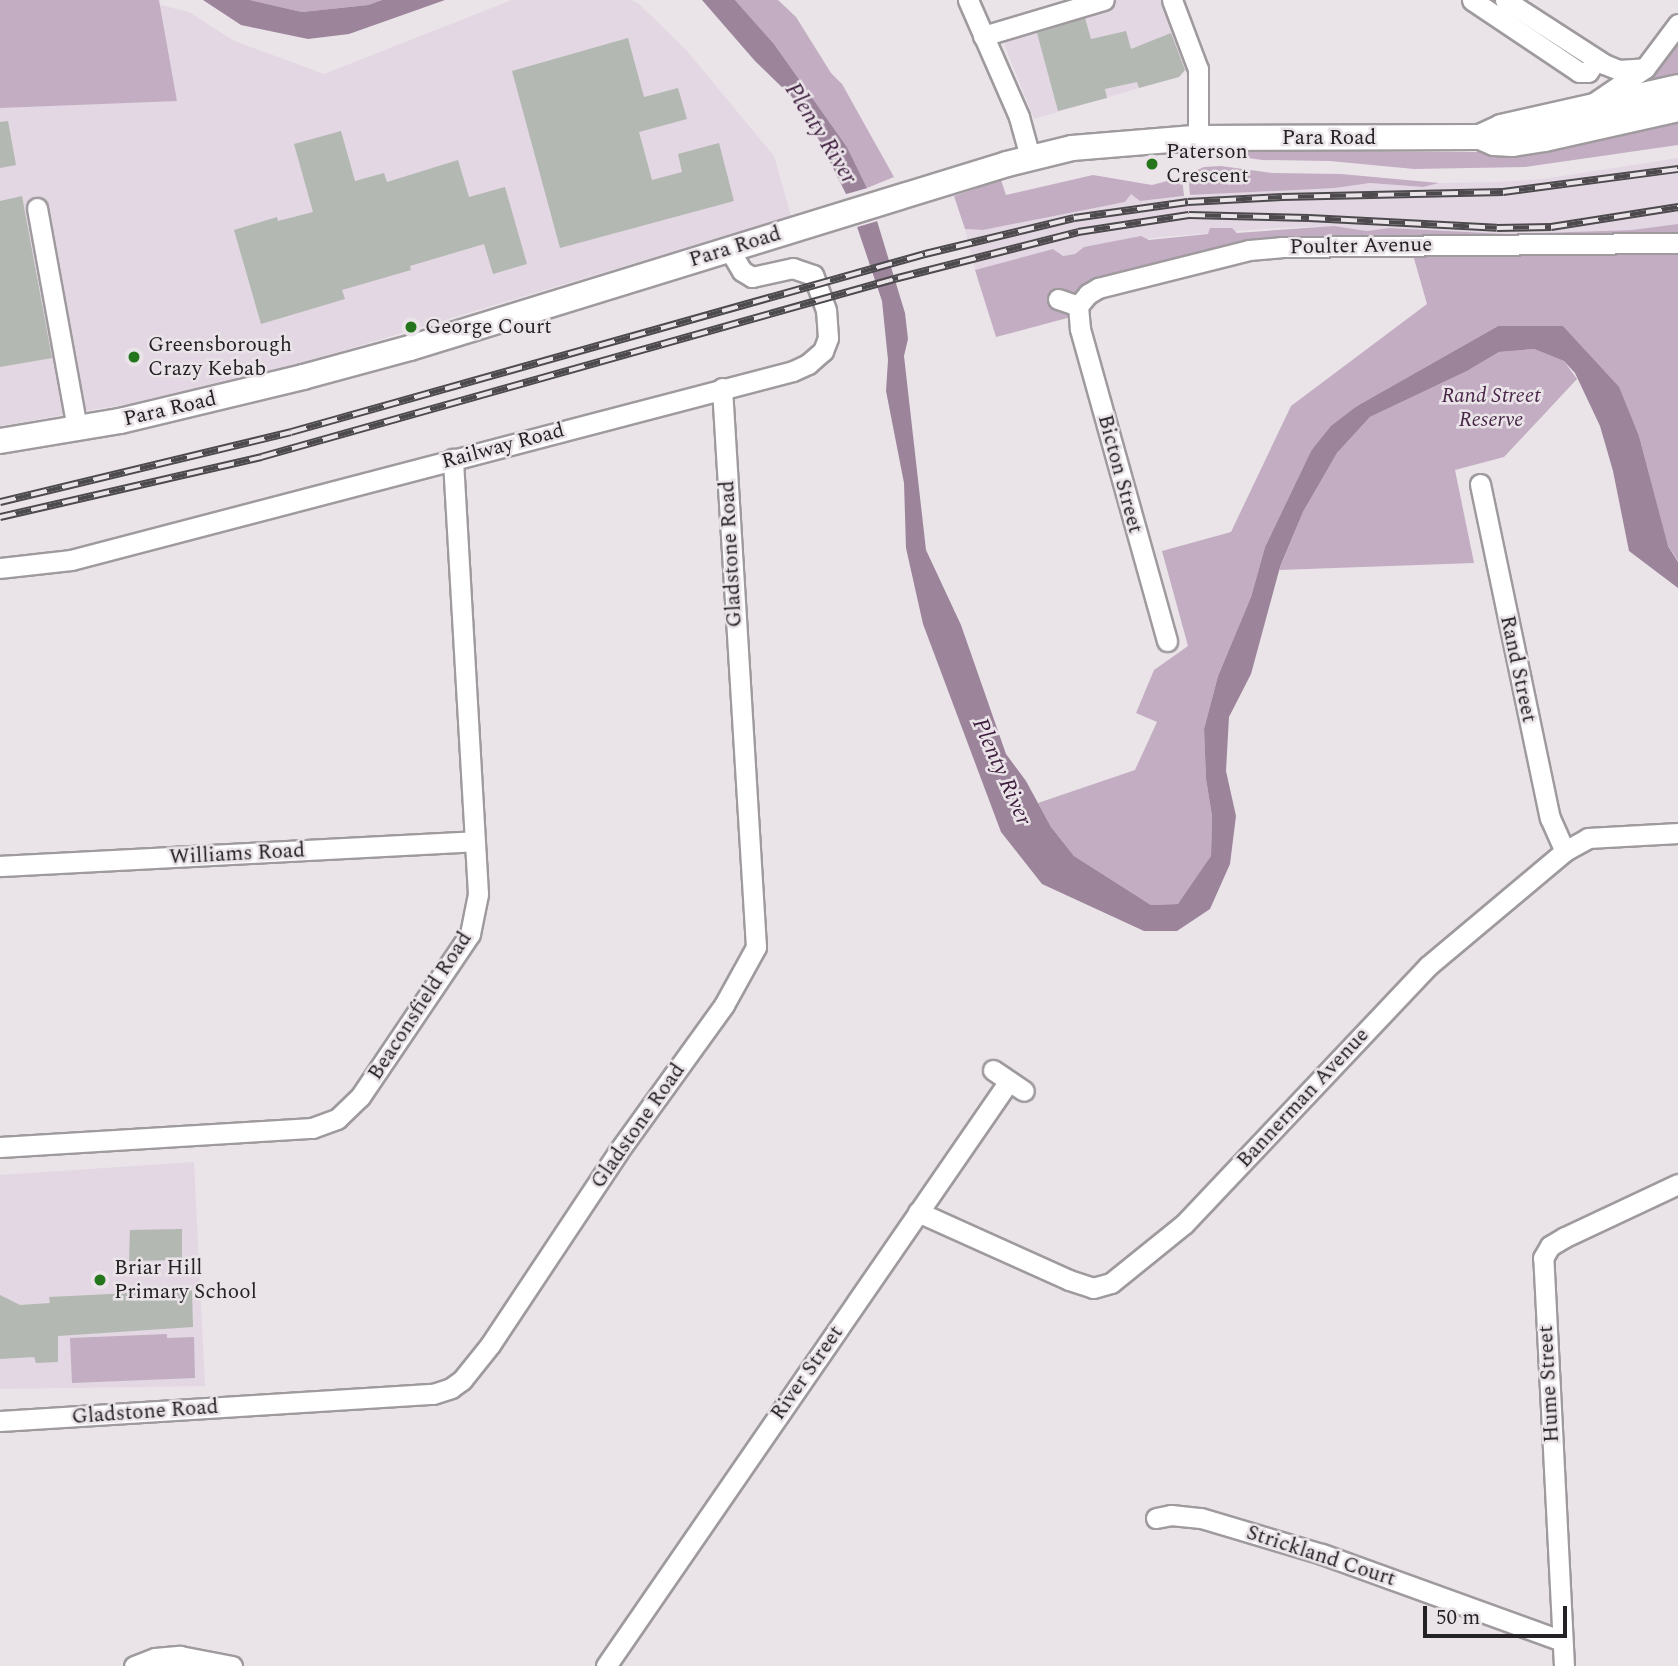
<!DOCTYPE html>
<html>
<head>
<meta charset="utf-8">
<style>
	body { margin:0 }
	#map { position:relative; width:1678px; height:1666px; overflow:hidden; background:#eae4e9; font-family:Spectral,serif }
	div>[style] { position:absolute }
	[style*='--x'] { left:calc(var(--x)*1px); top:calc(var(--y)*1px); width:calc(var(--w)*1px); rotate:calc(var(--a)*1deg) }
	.built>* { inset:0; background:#e2d7e2 }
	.green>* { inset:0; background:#c3adc2 }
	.water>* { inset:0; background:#9c849b }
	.pier>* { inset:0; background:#eae4e9 }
	.building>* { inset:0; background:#b3b8b2 }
	.roads { filter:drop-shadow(2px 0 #9f9a9e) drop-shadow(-2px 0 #9f9a9e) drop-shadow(0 2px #9f9a9e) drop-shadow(0 -2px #9f9a9e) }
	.minor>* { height:19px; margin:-9.5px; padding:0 9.5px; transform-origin:9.5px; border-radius:9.5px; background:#fff }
	.major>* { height:24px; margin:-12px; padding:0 12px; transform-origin:12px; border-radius:12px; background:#fff }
	.rail>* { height:8px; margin-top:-4px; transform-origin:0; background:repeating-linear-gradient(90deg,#eae4e9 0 16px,#4d4a4d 0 32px); box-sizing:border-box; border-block:2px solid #4d4a4d }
	.dots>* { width:19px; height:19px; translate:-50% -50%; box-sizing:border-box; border:4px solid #eae4e9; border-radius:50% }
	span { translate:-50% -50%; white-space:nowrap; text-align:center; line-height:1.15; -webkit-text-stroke:5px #eae4e9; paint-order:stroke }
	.street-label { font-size:21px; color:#242224 }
	.poi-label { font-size:21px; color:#242224 }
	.left { translate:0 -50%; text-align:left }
	.park-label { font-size:21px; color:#482648; font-style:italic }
	.water-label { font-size:23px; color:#3e1d3e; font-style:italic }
	.scale { position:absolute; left:1423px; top:1606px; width:144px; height:32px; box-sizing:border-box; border:4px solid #242224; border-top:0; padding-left:9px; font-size:21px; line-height:24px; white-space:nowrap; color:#242224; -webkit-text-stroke:5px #eae4e9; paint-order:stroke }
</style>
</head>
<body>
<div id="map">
	<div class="built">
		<i style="clip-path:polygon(512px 0,631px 0,638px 3px,687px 51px,774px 156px,791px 216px,305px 362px,132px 403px,0 426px,0 108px,177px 100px,160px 5px,189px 12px,234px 41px,324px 74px)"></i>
		<i style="clip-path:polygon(1086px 0,1185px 0,1194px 23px,1190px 30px,1190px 65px,1180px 76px,1034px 119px,997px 26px)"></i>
		<i style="clip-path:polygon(1678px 158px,1678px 224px,1632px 230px,1507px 234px,1389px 228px,1368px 231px,1334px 226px,1276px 228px,1162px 237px,1084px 247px,1075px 254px,1062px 256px,1053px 249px,975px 270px,965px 229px,983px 230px,1125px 202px,1131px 194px,1140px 201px,1271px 189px,1335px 188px,1370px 183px,1423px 187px,1439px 183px,1499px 182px,1543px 179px)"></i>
		<i style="clip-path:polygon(194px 1162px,205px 1386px,0 1389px,0 1175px)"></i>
	</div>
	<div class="green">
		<i style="clip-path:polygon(0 0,159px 0,177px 101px,0 108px)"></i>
		<i style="clip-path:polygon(250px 0,382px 0,368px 5px,302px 12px)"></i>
		<i style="clip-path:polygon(735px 0,778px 0,796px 17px,831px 73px,842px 84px,894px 177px,867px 188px,847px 147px,774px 44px)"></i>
		<i style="clip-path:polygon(1678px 41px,1678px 80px,1646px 82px,1662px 65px)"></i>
		<i style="clip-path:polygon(1678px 117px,1678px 145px,1525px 167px,1414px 169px,1330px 161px,1262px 160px,1228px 155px,1195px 158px,1228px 152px,1510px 152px)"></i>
		<i style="clip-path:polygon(1221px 166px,1272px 173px,1341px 174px,1439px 183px,1423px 187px,1370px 183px,1335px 188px,1190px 195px,1188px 174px,1204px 167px)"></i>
		<i style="clip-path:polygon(1093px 175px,1152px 185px,1182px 177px,1184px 196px,1140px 201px,1131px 194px,1125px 202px,983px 230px,965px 229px,954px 196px,1001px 180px,1006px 195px)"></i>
		<i style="clip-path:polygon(1678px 224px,1678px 234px,1264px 240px,1228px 245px,1091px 282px,1070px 295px,1071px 317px,996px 337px,975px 270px,1053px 249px,1063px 256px,1075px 254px,1084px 247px,1141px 236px,1149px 240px,1208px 234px,1210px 228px,1232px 228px,1237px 233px,1334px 226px,1367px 231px,1389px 228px,1507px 234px,1632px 230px)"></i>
		<i style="clip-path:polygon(1678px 253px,1678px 561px,1667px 544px,1639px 436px,1618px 387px,1563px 326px,1498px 326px,1357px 406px,1311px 451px,1265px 547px,1251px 597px,1218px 676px,1204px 729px,1206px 779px,1212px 816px,1211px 856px,1195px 884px,1178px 904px,1151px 905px,1074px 856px,1051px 827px,1038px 803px,1135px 770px,1157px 722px,1136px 713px,1154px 670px,1188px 646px,1162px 551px,1231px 532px,1291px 406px,1427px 304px,1413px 255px)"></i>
		<i style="clip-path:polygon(1534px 349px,1564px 361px,1577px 379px,1504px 457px,1455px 470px,1474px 563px,1279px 570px,1303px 512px,1337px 453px,1370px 417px,1467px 371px,1499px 352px)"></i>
		<i style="clip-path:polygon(167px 1334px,167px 1338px,194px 1337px,195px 1378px,72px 1383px,70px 1338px)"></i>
	</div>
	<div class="water">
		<i style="clip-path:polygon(203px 0,250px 0,302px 12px,368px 5px,382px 0,445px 0,349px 34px,308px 39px,241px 25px)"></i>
		<i style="clip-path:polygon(702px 0,735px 0,774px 44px,847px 147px,867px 188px,905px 313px,908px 339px,904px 356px,926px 550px,961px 625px,1006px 754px,1026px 781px,1051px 827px,1074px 856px,1151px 905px,1178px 904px,1211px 856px,1212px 816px,1206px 779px,1204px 729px,1218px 676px,1251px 597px,1265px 547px,1311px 451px,1331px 426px,1357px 406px,1498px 326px,1563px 326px,1619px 387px,1639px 436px,1668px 546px,1678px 562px,1678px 588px,1629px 551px,1613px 471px,1600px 426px,1575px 373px,1564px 361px,1534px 349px,1499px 352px,1467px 371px,1370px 417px,1337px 453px,1303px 512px,1280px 567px,1251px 674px,1229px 717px,1226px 771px,1236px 816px,1230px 864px,1210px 909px,1177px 931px,1144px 931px,1042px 884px,1001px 832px,923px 624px,906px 548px,904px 483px,886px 391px,888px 360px,882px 301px,846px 194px,819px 140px,792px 97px,755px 61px)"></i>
	</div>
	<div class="pier">
		<i style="clip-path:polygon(871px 187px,881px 220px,854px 228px,843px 195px)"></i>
	</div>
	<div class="building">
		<i style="clip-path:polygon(1085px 18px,1091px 39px,1126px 31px,1131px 49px,1171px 33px,1185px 70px,1179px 77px,1139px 88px,1137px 82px,1105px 89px,1107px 98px,1058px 111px,1037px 33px)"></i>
		<i style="clip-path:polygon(628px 38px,644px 97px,678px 88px,687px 119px,639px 132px,652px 180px,682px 172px,678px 154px,719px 143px,734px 201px,560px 248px,512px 71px)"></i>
		<i style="clip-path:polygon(8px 121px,16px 165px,0 168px,0 122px)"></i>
		<i style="clip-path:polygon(341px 131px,355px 181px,384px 173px,387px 182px,458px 160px,469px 197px,505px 187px,527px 264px,493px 274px,484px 244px,410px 266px,411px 270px,342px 290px,345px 299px,261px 324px,234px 230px,277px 217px,278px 221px,313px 212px,294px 144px)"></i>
		<i style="clip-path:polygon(22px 196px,52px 358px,0 367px,0 201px)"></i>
		<i style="clip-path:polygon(182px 1229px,182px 1260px,129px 1261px,130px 1230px)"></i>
		<i style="clip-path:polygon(192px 1290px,193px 1327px,58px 1336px,58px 1362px,36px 1363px,34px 1357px,0 1359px,0 1295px,20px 1305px,50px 1303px,49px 1297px)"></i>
	</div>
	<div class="roads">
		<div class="minor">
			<i style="--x:968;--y:0;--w:128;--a:66.4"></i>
			<i style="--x:1019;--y:117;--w:41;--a:74.6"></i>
			<i style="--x:1172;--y:0;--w:74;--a:69.4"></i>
			<i style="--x:1198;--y:69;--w:69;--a:90"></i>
			<i style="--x:1472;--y:0;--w:129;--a:33.9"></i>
			<i style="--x:1579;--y:72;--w:9;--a:0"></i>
			<i style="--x:1588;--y:72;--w:14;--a:-56"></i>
			<i style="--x:1505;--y:0;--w:118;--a:32.9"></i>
			<i style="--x:1604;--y:64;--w:16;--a:22"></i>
			<i style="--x:1619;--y:70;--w:26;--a:-4"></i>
			<i style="--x:983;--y:36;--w:126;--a:-16.6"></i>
			<i style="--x:1595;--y:102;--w:60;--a:-34.2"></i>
			<i style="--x:1645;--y:68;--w:55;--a:-53.1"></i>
			<i style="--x:37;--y:208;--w:225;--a:79.7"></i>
			<i style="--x:1058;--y:299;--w:21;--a:19"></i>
			<i style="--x:1078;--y:306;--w:16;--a:-50"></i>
			<i style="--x:1088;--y:294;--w:12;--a:-31"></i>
			<i style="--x:1098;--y:288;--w:156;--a:-14.1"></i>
			<i style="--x:1249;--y:250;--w:32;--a:-5"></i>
			<i style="--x:1281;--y:247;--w:397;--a:-0.6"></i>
			<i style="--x:1078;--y:306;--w:23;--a:85"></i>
			<i style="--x:1080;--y:329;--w:324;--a:74.4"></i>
			<i style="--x:1480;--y:484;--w:341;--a:78.2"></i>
			<i style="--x:1550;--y:818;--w:36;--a:66"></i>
			<i style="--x:0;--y:568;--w:71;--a:-6.4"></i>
			<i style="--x:71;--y:560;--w:746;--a:-14.67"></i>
			<i style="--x:793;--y:371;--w:17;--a:-25"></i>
			<i style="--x:808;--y:364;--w:20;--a:-41"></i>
			<i style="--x:823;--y:351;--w:14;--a:-69"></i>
			<i style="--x:828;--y:338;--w:28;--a:-94"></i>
			<i style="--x:826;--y:310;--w:37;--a:-110"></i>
			<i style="--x:813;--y:275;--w:21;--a:-161"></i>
			<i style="--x:793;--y:268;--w:42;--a:167.6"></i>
			<i style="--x:752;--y:277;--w:12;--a:-149"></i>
			<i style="--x:742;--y:271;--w:26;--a:-121"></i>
			<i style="--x:0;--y:866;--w:475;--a:-3"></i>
			<i style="--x:993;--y:1070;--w:37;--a:34"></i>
			<i style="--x:0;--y:1147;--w:313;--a:-3.5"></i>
			<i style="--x:312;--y:1128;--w:27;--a:-20"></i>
			<i style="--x:337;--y:1119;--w:32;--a:-44"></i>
			<i style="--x:360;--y:1097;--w:197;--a:-56"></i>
			<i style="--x:470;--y:934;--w:41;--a:-78.7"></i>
			<i style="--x:478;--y:894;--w:436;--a:-93.3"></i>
			<i style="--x:918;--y:1212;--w:166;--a:24.2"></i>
			<i style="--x:1069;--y:1280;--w:25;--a:18"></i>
			<i style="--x:1093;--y:1288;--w:19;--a:-16"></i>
			<i style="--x:1111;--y:1283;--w:94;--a:-38.9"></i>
			<i style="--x:1184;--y:1224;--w:355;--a:-46.6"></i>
			<i style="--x:1428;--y:966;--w:179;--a:-40"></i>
			<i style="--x:1565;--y:851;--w:26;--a:-29"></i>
			<i style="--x:1588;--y:838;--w:90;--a:-3.2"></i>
			<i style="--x:0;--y:1421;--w:434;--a:-3.6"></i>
			<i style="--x:433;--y:1394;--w:19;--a:-18"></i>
			<i style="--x:451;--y:1388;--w:14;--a:-36"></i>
			<i style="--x:462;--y:1380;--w:45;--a:-51.3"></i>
			<i style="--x:490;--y:1345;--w:232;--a:-56.4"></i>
			<i style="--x:618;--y:1152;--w:181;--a:-54.2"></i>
			<i style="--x:724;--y:1005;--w:66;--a:-61.1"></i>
			<i style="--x:756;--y:947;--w:560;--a:-93.48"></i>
			<i style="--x:1156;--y:1518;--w:15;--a:-11"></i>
			<i style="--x:1171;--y:1515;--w:30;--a:6"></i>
			<i style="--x:1201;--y:1518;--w:126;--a:16.6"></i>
			<i style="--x:1322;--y:1554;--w:255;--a:19.9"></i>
			<i style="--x:134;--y:1666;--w:22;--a:-21"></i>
			<i style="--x:155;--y:1658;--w:25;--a:-5"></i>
			<i style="--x:180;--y:1656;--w:53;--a:10.9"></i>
			<i style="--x:606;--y:1666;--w:710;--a:-55.44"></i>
			<i style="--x:1564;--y:1666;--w:409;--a:-92.9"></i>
			<i style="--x:1543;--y:1258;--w:14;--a:-60"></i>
			<i style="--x:1550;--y:1246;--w:17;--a:-31"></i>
			<i style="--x:1565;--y:1237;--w:125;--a:-25.1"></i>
		</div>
		<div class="major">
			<i style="--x:1480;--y:137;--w:23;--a:-25"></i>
			<i style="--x:1501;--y:127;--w:181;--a:-12.7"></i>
			<i style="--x:0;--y:441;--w:122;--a:-9.5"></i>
			<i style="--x:120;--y:421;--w:188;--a:-13.5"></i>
			<i style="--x:303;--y:377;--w:111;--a:-15.2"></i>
			<i style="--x:410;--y:348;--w:625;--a:-17.13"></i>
			<i style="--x:1007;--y:164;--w:67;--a:-13.8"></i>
			<i style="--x:1072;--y:148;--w:122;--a:-4.7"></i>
			<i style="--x:1194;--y:138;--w:286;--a:-0.2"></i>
			<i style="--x:1480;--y:137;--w:15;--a:23"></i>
			<i style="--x:1494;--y:143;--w:19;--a:3"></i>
			<i style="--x:1513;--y:144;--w:32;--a:-9"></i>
			<i style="--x:1545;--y:139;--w:136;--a:-12.7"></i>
		</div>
	</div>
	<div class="rail">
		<i style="--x:0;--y:502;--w:299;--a:-13.5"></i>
		<i style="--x:291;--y:432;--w:659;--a:-15.68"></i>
		<i style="--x:925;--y:254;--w:153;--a:-13.6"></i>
		<i style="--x:1074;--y:218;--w:115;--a:-8"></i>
		<i style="--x:1188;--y:202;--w:94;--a:-3"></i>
		<i style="--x:1282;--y:197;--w:221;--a:-1.3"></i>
		<i style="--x:1503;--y:192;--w:177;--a:-7.5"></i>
		<i style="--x:0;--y:517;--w:268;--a:-12.9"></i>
		<i style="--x:261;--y:457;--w:662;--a:-15.7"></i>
		<i style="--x:898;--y:278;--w:186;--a:-14.3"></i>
		<i style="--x:1078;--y:232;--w:112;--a:-8.7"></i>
		<i style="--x:1189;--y:215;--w:120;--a:1.4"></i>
		<i style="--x:1309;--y:218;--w:188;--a:3"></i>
		<i style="--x:1497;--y:228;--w:54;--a:-1.1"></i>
		<i style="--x:1551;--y:227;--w:129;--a:-8.9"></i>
	</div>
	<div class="dots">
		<i style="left:1152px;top:164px;background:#25751d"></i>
		<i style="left:411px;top:327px;background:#25751d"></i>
		<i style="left:134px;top:357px;background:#25751d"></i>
		<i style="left:100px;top:1280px;background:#25751d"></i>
	</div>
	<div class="street-label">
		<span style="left:1329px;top:138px">Para Road</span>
		<span style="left:1361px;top:246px;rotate:-1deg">Poulter Avenue</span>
		<span style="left:735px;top:247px;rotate:-17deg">Para Road</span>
		<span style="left:170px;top:409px;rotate:-13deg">Para Road</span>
		<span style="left:503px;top:446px;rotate:-15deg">Railway Road</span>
		<span style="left:1120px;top:474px;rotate:75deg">Bicton Street</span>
		<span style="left:731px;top:554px;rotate:-93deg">Gladstone Road</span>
		<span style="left:1518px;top:669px;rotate:78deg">Rand Street</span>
		<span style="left:237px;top:854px;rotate:-3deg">Williams Road</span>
		<span style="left:420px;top:1006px;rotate:-57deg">Beaconsfield Road</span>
		<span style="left:1303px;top:1098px;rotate:-47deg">Bannerman Avenue</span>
		<span style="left:638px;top:1126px;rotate:-55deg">Gladstone Road</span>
		<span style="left:807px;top:1373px;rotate:-55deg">River Street</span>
		<span style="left:1549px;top:1384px;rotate:-93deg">Hume Street</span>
		<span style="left:145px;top:1412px;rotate:-4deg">Gladstone Road</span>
		<span style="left:1321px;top:1556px;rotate:18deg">Strickland Court</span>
	</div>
	<div class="poi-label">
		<span class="left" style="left:1166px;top:164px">Paterson<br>Crescent</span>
		<span class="left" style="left:425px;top:327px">George Court</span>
		<span class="left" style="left:148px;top:357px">Greensborough<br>Crazy Kebab</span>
		<span class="left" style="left:114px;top:1280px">Briar Hill<br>Primary School</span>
	</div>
	<div class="park-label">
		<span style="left:1491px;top:408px">Rand Street<br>Reserve</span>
	</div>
	<div class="water-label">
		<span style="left:820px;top:134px;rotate:58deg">Plenty River</span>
		<span style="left:1001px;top:772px;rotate:66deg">Plenty River</span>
	</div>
	<div class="scale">50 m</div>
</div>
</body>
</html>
